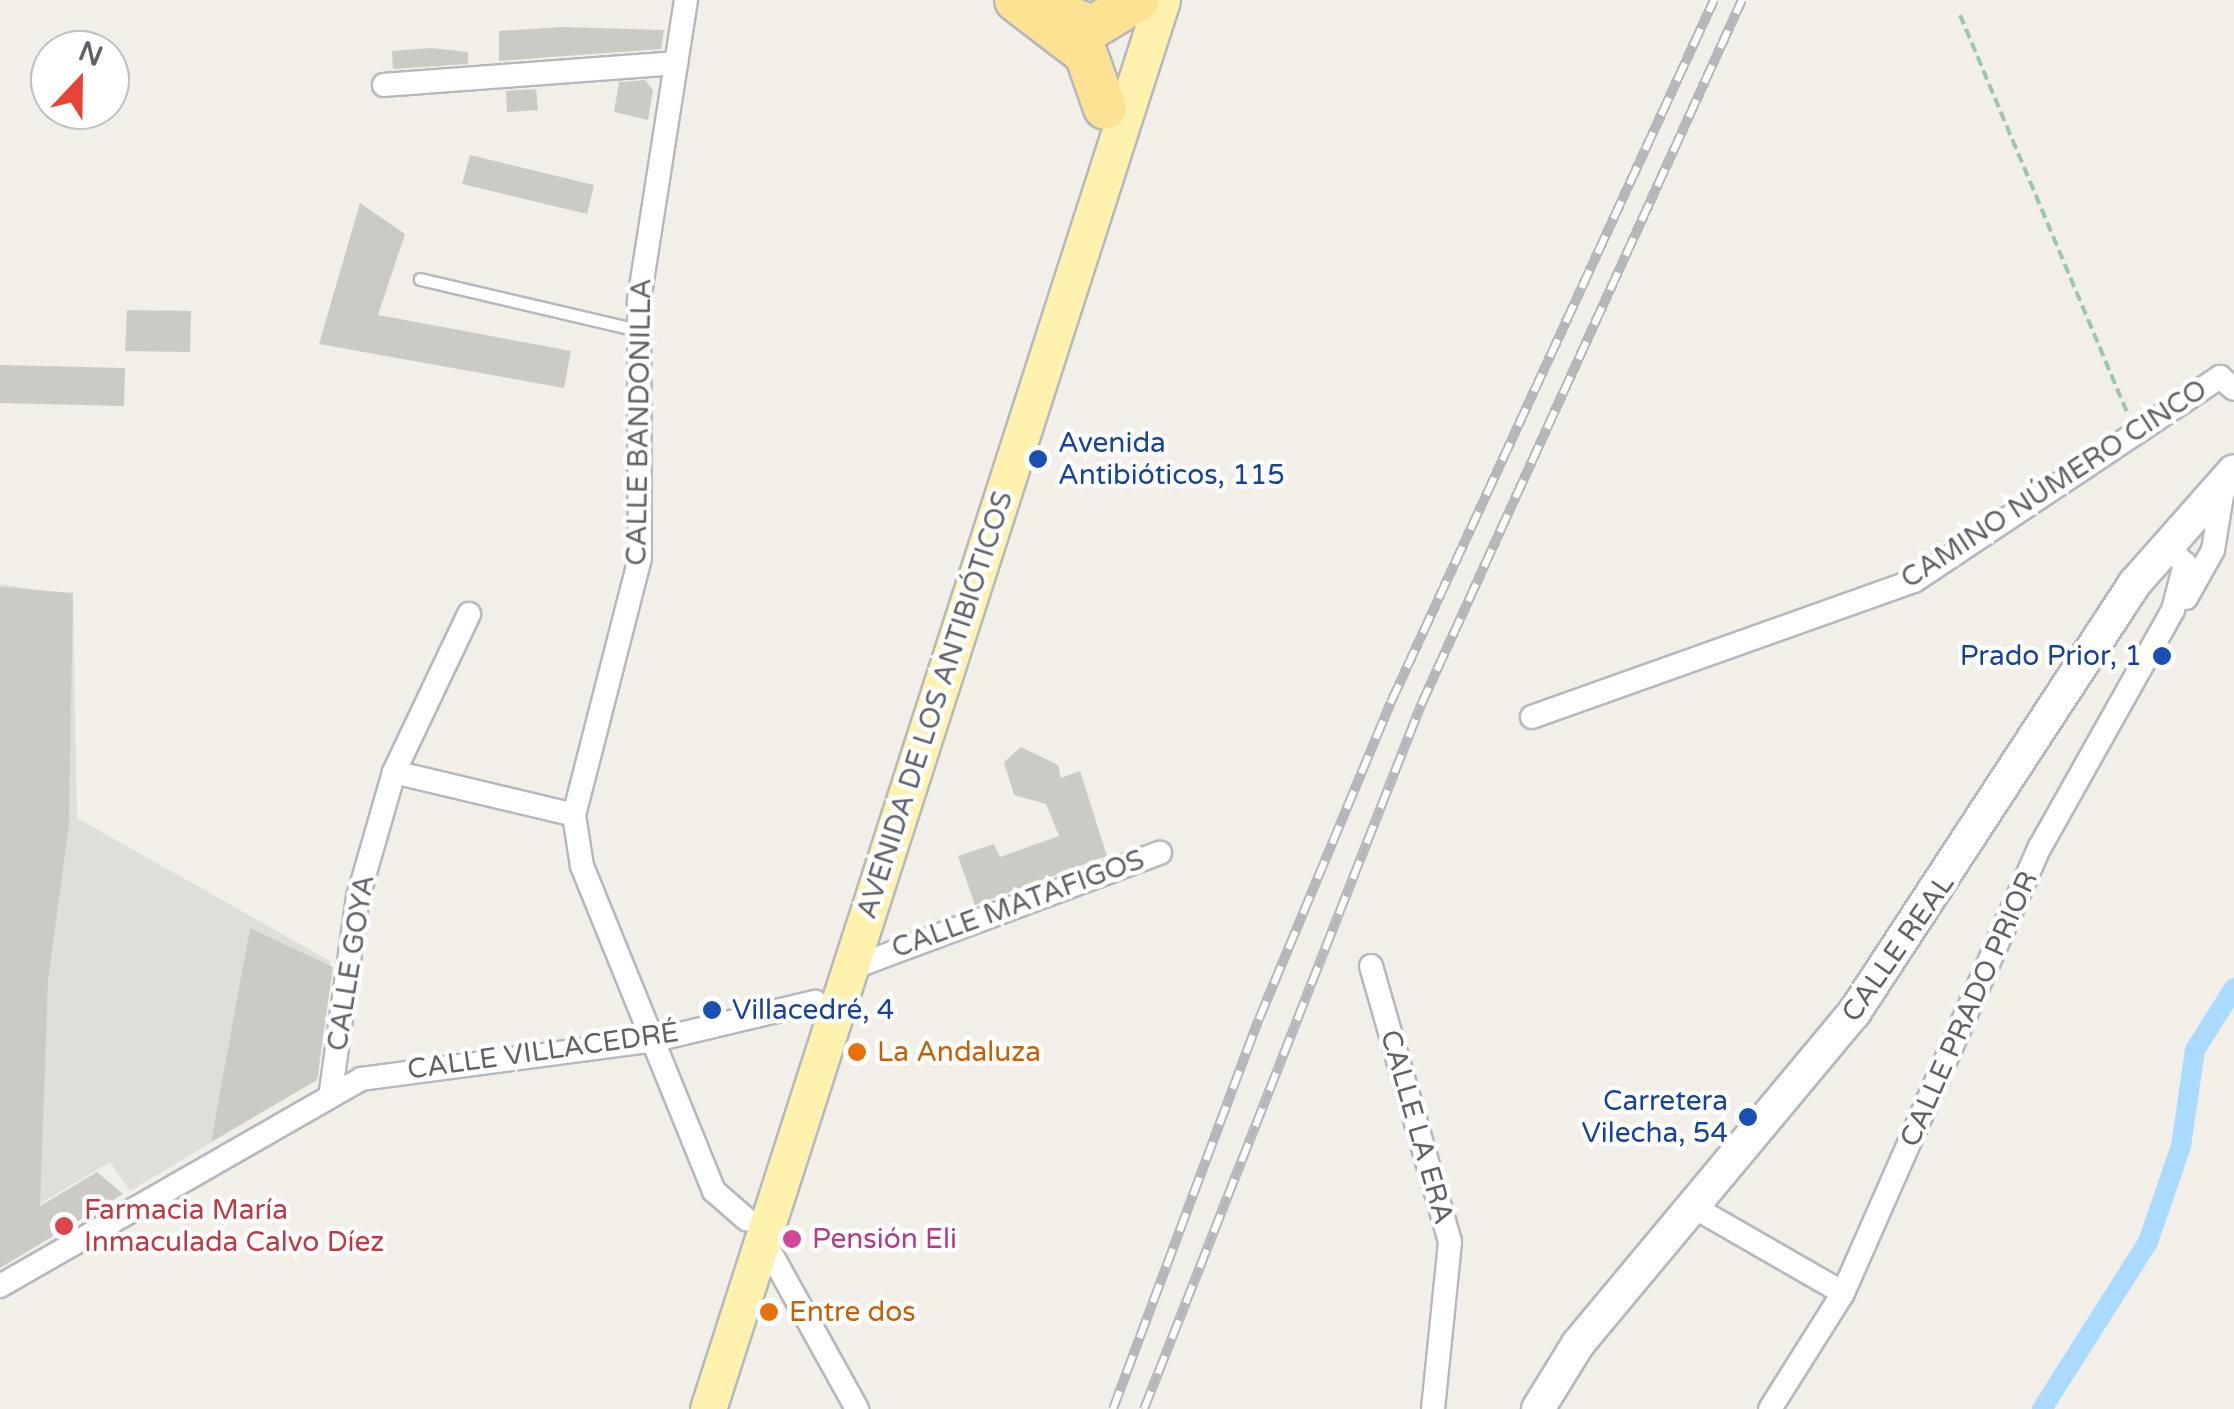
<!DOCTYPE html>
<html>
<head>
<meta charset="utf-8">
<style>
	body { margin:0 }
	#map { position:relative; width:2234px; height:1409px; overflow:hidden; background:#f1efe8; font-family:"Varela Round",sans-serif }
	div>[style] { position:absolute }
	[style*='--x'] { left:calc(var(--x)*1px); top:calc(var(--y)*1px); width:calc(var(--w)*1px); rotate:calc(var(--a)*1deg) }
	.industrial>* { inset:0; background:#e0deda }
	.canal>* { height:20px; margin:-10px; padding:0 10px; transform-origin:10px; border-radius:10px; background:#aadaff }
	.building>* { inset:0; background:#cccac5 }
	.path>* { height:4px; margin-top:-2px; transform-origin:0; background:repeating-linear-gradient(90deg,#9cc7a9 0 10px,transparent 0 15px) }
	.roads { filter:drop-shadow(2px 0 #b5b8bc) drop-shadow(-2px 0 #b5b8bc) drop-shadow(0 2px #b5b8bc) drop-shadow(0 -2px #b5b8bc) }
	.lane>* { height:11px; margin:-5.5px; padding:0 5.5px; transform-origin:5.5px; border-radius:5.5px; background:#fff }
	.street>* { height:22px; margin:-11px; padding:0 11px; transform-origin:11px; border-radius:11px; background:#fff }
	.secondary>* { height:32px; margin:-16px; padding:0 16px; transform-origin:16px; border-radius:16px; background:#fff }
	.primary>* { height:35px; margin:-17.5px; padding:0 17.5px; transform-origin:17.5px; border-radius:17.5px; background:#fff2af }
	.highway>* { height:42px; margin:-21px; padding:0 21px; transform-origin:21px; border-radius:21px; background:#fde293 }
	.rail>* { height:10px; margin-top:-5px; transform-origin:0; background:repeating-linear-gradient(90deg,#fff 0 19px,#b6b7b8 0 38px); box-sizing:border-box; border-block:2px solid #b6b7b8 }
	.dots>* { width:28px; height:28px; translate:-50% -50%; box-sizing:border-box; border:5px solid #fff; border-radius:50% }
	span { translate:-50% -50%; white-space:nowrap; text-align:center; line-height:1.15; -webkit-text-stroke:9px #fff; paint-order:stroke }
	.street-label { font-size:28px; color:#5f6368 }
	.transit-label { font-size:28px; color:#164399 }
	.left { translate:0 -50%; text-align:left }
	.right { translate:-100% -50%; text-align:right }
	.food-label { font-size:28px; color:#c56008 }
	.health-label { font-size:28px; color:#be3a42 }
	.hotel-label { font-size:28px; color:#b23c85 }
	.north { position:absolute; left:30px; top:30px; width:100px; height:100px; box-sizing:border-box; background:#fff; border:2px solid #bfc1c3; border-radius:50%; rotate:22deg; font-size:28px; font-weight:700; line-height:40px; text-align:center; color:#5f6368 }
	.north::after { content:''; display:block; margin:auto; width:35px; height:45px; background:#ea4335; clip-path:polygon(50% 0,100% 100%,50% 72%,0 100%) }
</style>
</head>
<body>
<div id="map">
	<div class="industrial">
		<i style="clip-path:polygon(0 584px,73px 595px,77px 818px,330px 961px,318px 1079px,130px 1191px,110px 1162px,0 1228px)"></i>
	</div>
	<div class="canal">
		<i style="--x:2042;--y:1409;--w:198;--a:-57.6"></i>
		<i style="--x:2148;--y:1242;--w:102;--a:-71"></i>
		<i style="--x:2181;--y:1146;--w:97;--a:-81.7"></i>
		<i style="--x:2195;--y:1050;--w:73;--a:-57.8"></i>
	</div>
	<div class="building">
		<i style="clip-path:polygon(563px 27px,664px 30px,661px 49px,499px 61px,499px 31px)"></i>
		<i style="clip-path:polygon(431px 48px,468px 52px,468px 64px,393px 69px,392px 51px)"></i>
		<i style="clip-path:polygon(645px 80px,653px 90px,648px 120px,614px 112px,619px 82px)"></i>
		<i style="clip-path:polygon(536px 89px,538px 110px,507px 112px,506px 91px)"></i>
		<i style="clip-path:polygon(470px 155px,594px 185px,587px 214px,462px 184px)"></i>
		<i style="clip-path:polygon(360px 203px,405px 234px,378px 315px,571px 351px,564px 388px,319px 344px)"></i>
		<i style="clip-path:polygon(127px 310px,191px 311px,190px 352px,125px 351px)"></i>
		<i style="clip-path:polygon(0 365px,125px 368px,124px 406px,0 403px)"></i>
		<i style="clip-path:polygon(0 587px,73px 593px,69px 824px,48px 981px,40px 1206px,97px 1172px,123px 1194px,0 1268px)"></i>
		<i style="clip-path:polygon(1021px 747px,1058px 765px,1061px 778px,1080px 771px,1107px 856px,975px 905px,958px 856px,994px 844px,1000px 857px,1059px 836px,1046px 804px,1014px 795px,1004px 762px)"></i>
		<i style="clip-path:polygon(250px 928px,333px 967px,317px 1080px,211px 1142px)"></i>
	</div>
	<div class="path">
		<i style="--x:1960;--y:15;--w:433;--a:67.2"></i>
	</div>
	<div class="roads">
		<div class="lane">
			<i style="--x:420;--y:279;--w:224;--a:13.2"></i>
		</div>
		<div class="street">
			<i style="--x:686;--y:0;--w:305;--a:98.9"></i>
			<i style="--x:639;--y:301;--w:257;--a:89.8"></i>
			<i style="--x:640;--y:558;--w:265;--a:104.4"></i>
			<i style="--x:574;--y:815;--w:52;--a:81.1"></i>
			<i style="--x:582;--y:866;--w:351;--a:67.9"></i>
			<i style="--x:714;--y:1191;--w:43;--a:41.2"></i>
			<i style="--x:384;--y:85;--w:293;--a:-4.3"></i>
			<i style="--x:2186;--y:598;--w:55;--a:-60.6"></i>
			<i style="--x:2213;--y:550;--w:68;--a:-80.7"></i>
			<i style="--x:1532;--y:717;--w:405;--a:-19.6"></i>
			<i style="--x:1914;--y:581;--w:368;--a:-33.7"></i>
			<i style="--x:2220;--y:377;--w:18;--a:41"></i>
			<i style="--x:394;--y:772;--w:185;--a:13.4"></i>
			<i style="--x:1371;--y:966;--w:287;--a:74"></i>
			<i style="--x:1450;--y:1242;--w:168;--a:95.8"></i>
			<i style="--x:849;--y:969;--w:332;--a:-20.5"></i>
			<i style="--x:331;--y:1091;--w:196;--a:-82.1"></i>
			<i style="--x:358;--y:897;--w:130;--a:-73.9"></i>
			<i style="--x:394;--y:772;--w:175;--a:-64.6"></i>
			<i style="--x:1692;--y:1206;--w:174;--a:29.9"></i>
			<i style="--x:764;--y:1241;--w:192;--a:61"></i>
			<i style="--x:0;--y:1286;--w:416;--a:-29.8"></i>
			<i style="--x:361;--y:1079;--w:292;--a:-7.5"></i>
			<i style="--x:651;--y:1041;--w:169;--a:-13.4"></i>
			<i style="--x:1770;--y:1409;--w:137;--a:-57.8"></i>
			<i style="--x:1843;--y:1293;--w:488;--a:-66.2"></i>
			<i style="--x:2040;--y:847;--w:272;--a:-60.7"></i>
			<i style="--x:2173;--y:610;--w:48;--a:-75.4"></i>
			<i style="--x:2185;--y:564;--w:27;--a:-135"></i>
		</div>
		<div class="secondary">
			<i style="--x:1538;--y:1409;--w:76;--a:-58.4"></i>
			<i style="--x:1578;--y:1344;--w:431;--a:-50.2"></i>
			<i style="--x:1854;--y:1013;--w:514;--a:-56.84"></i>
			<i style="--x:2135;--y:583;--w:149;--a:-48.5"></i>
		</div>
		<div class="primary">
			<i style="--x:708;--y:1409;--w:1480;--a:-72.14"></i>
		</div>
		<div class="highway">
			<i style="--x:1016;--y:0;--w:88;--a:37.6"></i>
			<i style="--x:1086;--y:54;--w:57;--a:70.6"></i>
			<i style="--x:1046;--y:9;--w:50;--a:21"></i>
			<i style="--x:1093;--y:27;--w:52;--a:-31"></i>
		</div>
	</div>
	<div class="rail">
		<i style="--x:1113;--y:1409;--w:416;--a:-69.5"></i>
		<i style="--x:1259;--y:1019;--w:343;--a:-67.4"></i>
		<i style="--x:1391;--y:702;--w:773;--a:-65.29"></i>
		<i style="--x:1144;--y:1409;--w:757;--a:-68.52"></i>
		<i style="--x:1421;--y:705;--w:775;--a:-65.52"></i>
	</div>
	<div class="dots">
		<i style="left:1038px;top:459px;background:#1a4fb4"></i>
		<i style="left:2162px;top:656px;background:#1a4fb4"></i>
		<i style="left:712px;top:1010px;background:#1a4fb4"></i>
		<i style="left:857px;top:1052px;background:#e8710a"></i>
		<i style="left:1748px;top:1117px;background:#1a4fb4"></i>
		<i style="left:64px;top:1226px;background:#e0444e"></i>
		<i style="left:792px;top:1239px;background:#d1479c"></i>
		<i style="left:769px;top:1312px;background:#e8710a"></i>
	</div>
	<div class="street-label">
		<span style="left:639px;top:422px;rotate:-89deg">CALLE BANDONILLA</span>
		<span style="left:2054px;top:484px;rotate:-33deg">CAMINO NÚMERO CINCO</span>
		<span style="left:935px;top:705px;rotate:-72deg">AVENIDA DE LOS ANTIBIÓTICOS</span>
		<span style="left:1018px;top:904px;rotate:-20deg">CALLE MATAFIGOS</span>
		<span style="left:1898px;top:948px;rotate:-55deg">CALLE REAL</span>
		<span style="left:351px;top:963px;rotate:-81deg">CALLE GOYA</span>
		<span style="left:1969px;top:1009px;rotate:-66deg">CALLE PRADO PRIOR</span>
		<span style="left:543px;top:1051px;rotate:-8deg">CALLE VILLACEDRÉ</span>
		<span style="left:1417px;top:1127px;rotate:74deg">CALLE LA ERA</span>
	</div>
	<div class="transit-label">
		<span class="left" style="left:1058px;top:459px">Avenida<br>Antibióticos, 115</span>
		<span class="right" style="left:2142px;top:656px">Prado Prior, 1</span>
		<span class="left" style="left:732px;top:1010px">Villacedré, 4</span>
		<span class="right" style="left:1728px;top:1117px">Carretera<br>Vilecha, 54</span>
	</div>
	<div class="food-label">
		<span class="left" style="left:877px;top:1052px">La Andaluza</span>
		<span class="left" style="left:789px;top:1312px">Entre dos</span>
	</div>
	<div class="health-label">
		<span class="left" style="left:84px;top:1226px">Farmacia María<br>Inmaculada Calvo Díez</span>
	</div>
	<div class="hotel-label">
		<span class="left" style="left:812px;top:1239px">Pensión Eli</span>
	</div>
	<div class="north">N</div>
</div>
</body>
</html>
